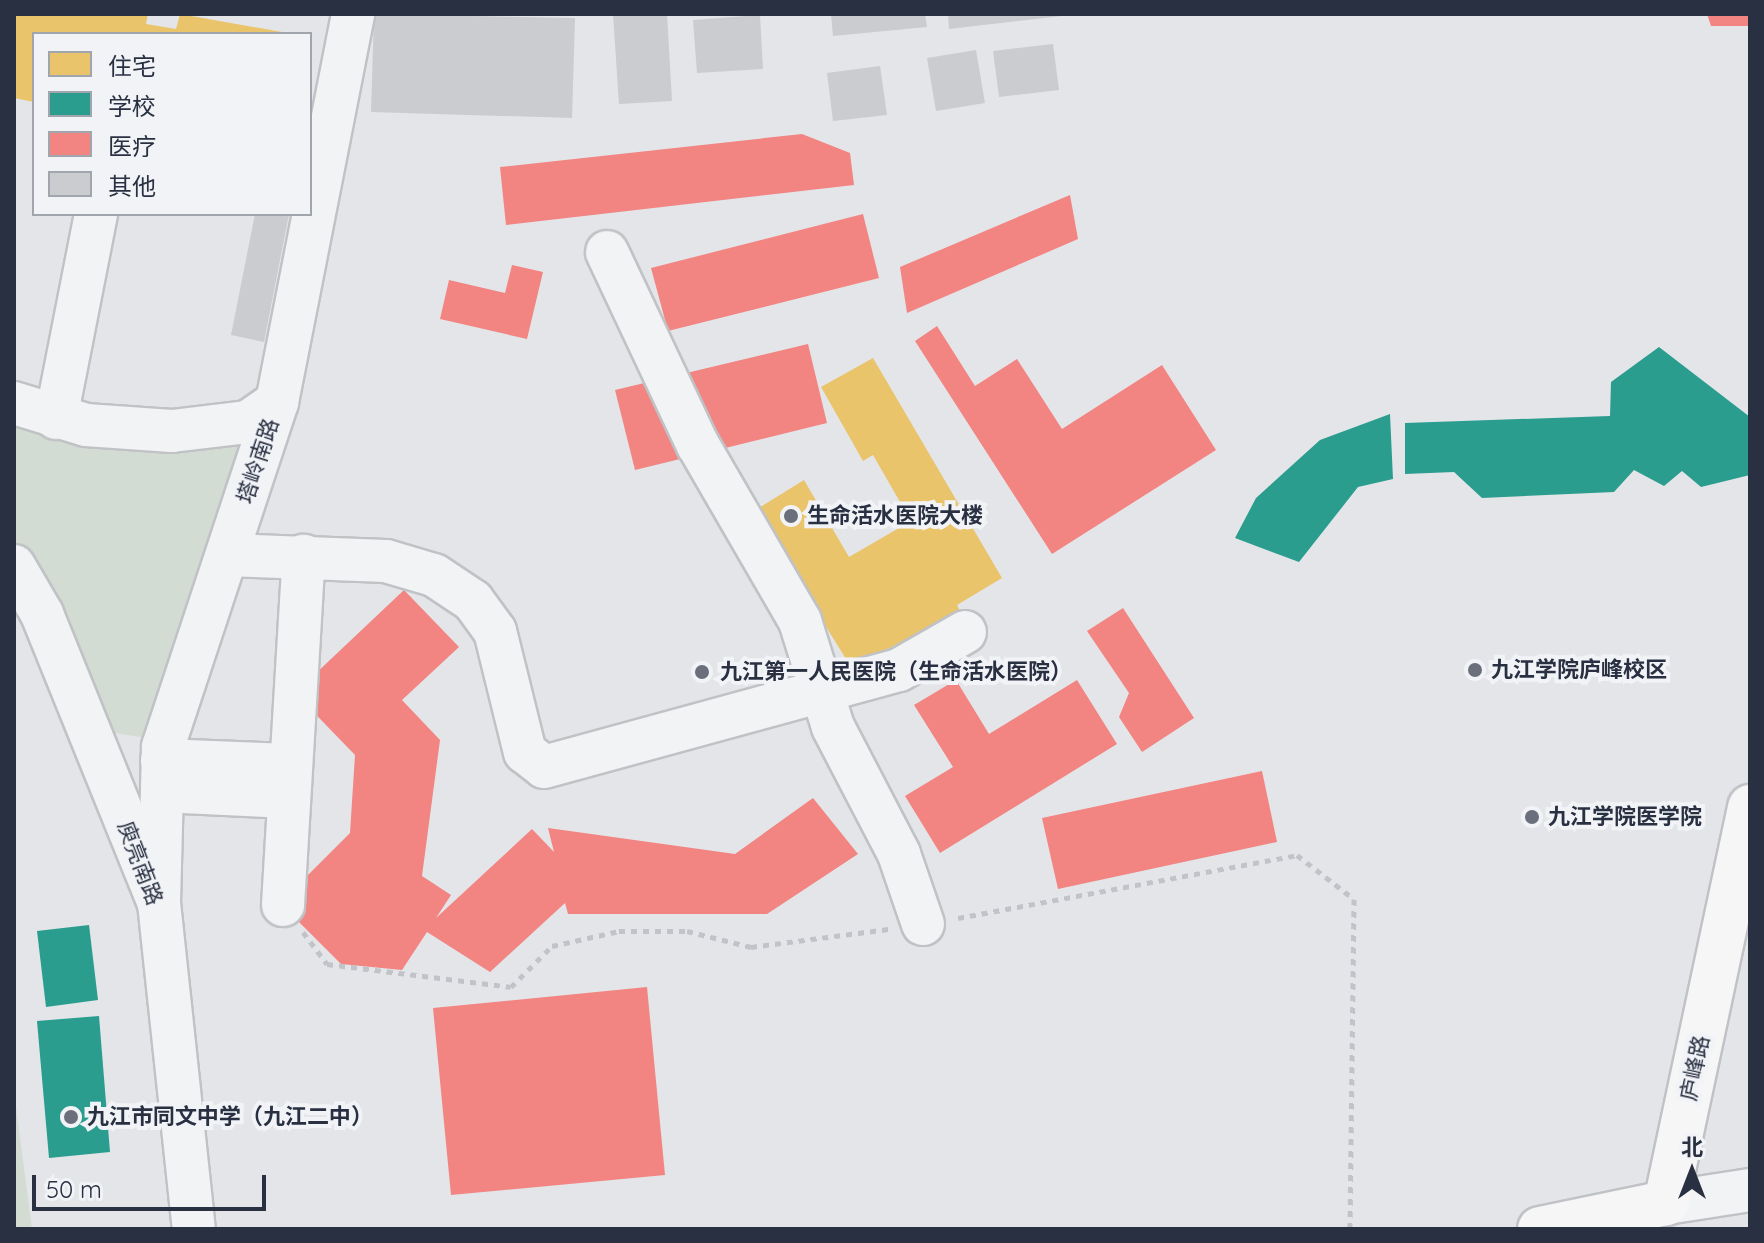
<!DOCTYPE html>
<html>
<head>
<meta charset="utf-8">
<style>
	body { margin:0 }
	#map { position:relative; width:1764px; height:1243px; overflow:hidden; background:#e3e5e8; font-family:Quicksand,"Noto Sans SC",sans-serif }
	div>[style] { position:absolute }
	[style*='--x'] { left:calc(var(--x)*1px); top:calc(var(--y)*1px); width:calc(var(--w)*1px); rotate:calc(var(--a)*1deg) }
	.green>* { inset:0; background:#d2dcd3 }
	.homes>* { inset:0; background:#e9c46a }
	.schools>* { inset:0; background:#2a9d8f }
	.health>* { inset:0; background:#f28482 }
	.building>* { inset:0; background:#caccd0 }
	.path>* { height:5px; margin-top:-2.5px; transform-origin:0; background:repeating-linear-gradient(90deg,#c2c3c8 0 6px,transparent 0 12px) }
	.roads { filter:drop-shadow(2px 0 #c0c2c5) drop-shadow(-2px 0 #c0c2c5) drop-shadow(0 2px #c0c2c5) drop-shadow(0 -2px #c0c2c5) }
	.minor>* { height:42px; margin:-21px; padding:0 21px; transform-origin:21px; border-radius:21px; background:#f2f3f5 }
	.major>* { height:44px; margin:-22px; padding:0 22px; transform-origin:22px; border-radius:22px; background:#f6f6f7 }
	.dots>* { width:22px; height:22px; translate:-50% -50%; box-sizing:border-box; border:4px solid #f1f3f7; border-radius:50% }
	span { translate:-50% -50%; white-space:nowrap; text-align:center; line-height:1.15; -webkit-text-stroke:8px #f1f3f7; paint-order:stroke }
	.street-label { font-size:22px; color:#293041 }
	.poi-label { font-size:22px; color:#293041; font-weight:700 }
	.left { translate:0 -50%; text-align:left }
	.frame { position:absolute; inset:0; border:16px solid #293041; pointer-events:none }
	.legend { position:absolute; left:32px; top:32px; width:280px; height:184px; box-sizing:border-box; background:#f1f3f7; border:2px solid #a1a5ae; margin:0; padding:10px 14px; list-style:none; font-size:24px; color:#293041 }
	.legend li { display:flex; align-items:center; gap:16px; height:40px }
	.legend b { width:40px; border:2px solid #a1a5ae }
	.north { position:absolute; left:1652px; top:1131px; width:80px; height:80px; -webkit-text-stroke:6px #f1f3f7; paint-order:stroke; rotate:0deg; font-size:22px; font-weight:700; line-height:32px; text-align:center; color:#293041 }
	.north::after { content:''; display:block; margin:auto; width:28px; height:36px; background:#293041; clip-path:polygon(50% 0,100% 100%,50% 72%,0 100%) }
	.scale { position:absolute; left:32px; top:1175px; width:234px; height:36px; box-sizing:border-box; border:4px solid #293041; border-top:0; padding-left:10px; font-size:24px; line-height:28px; white-space:nowrap; color:#293041; -webkit-text-stroke:6px #f1f3f7; paint-order:stroke }
</style>
</head>
<body>
<div id="map">
	<div class="green">
		<i style="clip-path:polygon(14px 417px,249px 432px,153px 739px,115px 733px,14px 549px)"></i>
		<i style="clip-path:polygon(14px 1092px,32px 1229px,14px 1229px)"></i>
	</div>
	<div class="homes">
		<i style="clip-path:polygon(14px 14px,148px 14px,146px 24px,176px 29px,180px 14px,282px 32px,34px 34px,34px 102px,14px 98px)"></i>
		<i style="clip-path:polygon(873px 358px,1002px 578px,957px 605px,961px 613px,851px 667px,754px 511px,804px 480px,849px 557px,911px 521px,873px 455px,863px 461px,821px 387px)"></i>
	</div>
	<div class="schools">
		<i style="clip-path:polygon(1659px 347px,1750px 417px,1750px 475px,1701px 487px,1682px 471px,1664px 486px,1634px 470px,1614px 492px,1482px 498px,1454px 472px,1405px 474px,1405px 423px,1610px 416px,1611px 382px)"></i>
		<i style="clip-path:polygon(1390px 414px,1393px 479px,1358px 487px,1299px 562px,1235px 538px,1256px 498px,1320px 440px)"></i>
		<i style="clip-path:polygon(89px 925px,98px 1000px,46px 1007px,37px 931px)"></i>
		<i style="clip-path:polygon(99px 1016px,110px 1152px,49px 1158px,37px 1021px)"></i>
	</div>
	<div class="health">
		<i style="clip-path:polygon(1707px 14px,1750px 14px,1750px 26px,1711px 26px)"></i>
		<i style="clip-path:polygon(802px 134px,850px 153px,854px 185px,506px 225px,500px 167px)"></i>
		<i style="clip-path:polygon(1070px 195px,1078px 239px,907px 313px,900px 267px)"></i>
		<i style="clip-path:polygon(863px 214px,879px 278px,668px 331px,651px 268px)"></i>
		<i style="clip-path:polygon(512px 265px,543px 272px,527px 339px,440px 319px,449px 280px,505px 293px)"></i>
		<i style="clip-path:polygon(937px 326px,975px 386px,1017px 359px,1062px 429px,1162px 365px,1216px 450px,1052px 554px,915px 341px)"></i>
		<i style="clip-path:polygon(808px 344px,827px 423px,635px 470px,615px 390px)"></i>
		<i style="clip-path:polygon(404px 590px,459px 647px,402px 700px,440px 740px,422px 876px,451px 895px,436px 918px,532px 829px,554px 852px,548px 828px,735px 854px,813px 798px,858px 854px,767px 914px,568px 914px,565px 903px,490px 972px,427px 932px,402px 970px,341px 964px,280px 903px,350px 833px,355px 755px,295px 693px)"></i>
		<i style="clip-path:polygon(1123px 608px,1194px 718px,1142px 752px,1119px 717px,1129px 693px,1087px 631px)"></i>
		<i style="clip-path:polygon(956px 680px,989px 734px,1077px 680px,1117px 744px,940px 853px,905px 796px,953px 767px,914px 705px)"></i>
		<i style="clip-path:polygon(1262px 771px,1277px 842px,1058px 889px,1042px 818px)"></i>
		<i style="clip-path:polygon(647px 987px,665px 1175px,451px 1195px,433px 1008px)"></i>
	</div>
	<div class="building">
		<i style="clip-path:polygon(374px 14px,575px 18px,572px 118px,371px 112px)"></i>
		<i style="clip-path:polygon(613px 14px,667px 14px,672px 101px,619px 104px)"></i>
		<i style="clip-path:polygon(831px 14px,925px 14px,927px 27px,833px 36px)"></i>
		<i style="clip-path:polygon(948px 14px,1062px 14px,1062px 16px,949px 29px)"></i>
		<i style="clip-path:polygon(760px 15px,763px 69px,697px 73px,693px 20px)"></i>
		<i style="clip-path:polygon(1053px 44px,1059px 90px,999px 97px,993px 51px)"></i>
		<i style="clip-path:polygon(976px 50px,985px 103px,936px 111px,927px 58px)"></i>
		<i style="clip-path:polygon(880px 66px,887px 115px,833px 121px,827px 73px)"></i>
		<i style="clip-path:polygon(255px 214px,289px 214px,264px 342px,231px 335px)"></i>
	</div>
	<div class="path">
		<i style="--x:958;--y:918;--w:345;--a:-10.5"></i>
		<i style="--x:1297;--y:855;--w:72;--a:37.7"></i>
		<i style="--x:1354;--y:899;--w:330;--a:90.7"></i>
		<i style="--x:303;--y:932;--w:40;--a:53"></i>
		<i style="--x:327;--y:964;--w:185;--a:7.1"></i>
		<i style="--x:511;--y:987;--w:58;--a:-45"></i>
		<i style="--x:552;--y:946;--w:69;--a:-12.6"></i>
		<i style="--x:619;--y:931;--w:68;--a:0"></i>
		<i style="--x:687;--y:931;--w:66;--a:14"></i>
		<i style="--x:751;--y:947;--w:139;--a:-7.4"></i>
	</div>
	<div class="roads">
		<div class="minor">
			<i style="--x:607;--y:252;--w:213;--a:64.8"></i>
			<i style="--x:698;--y:445;--w:203;--a:59.9"></i>
			<i style="--x:800;--y:621;--w:111;--a:72.7"></i>
			<i style="--x:833;--y:727;--w:143;--a:62.5"></i>
			<i style="--x:899;--y:854;--w:74;--a:71.1"></i>
			<i style="--x:14;--y:403;--w:75;--a:17"></i>
			<i style="--x:86;--y:425;--w:86;--a:4"></i>
			<i style="--x:172;--y:431;--w:77;--a:-6.8"></i>
			<i style="--x:248;--y:422;--w:35;--a:-35"></i>
			<i style="--x:56;--y:418;--w:208;--a:-78.9"></i>
			<i style="--x:228;--y:555;--w:158;--a:2.2"></i>
			<i style="--x:386;--y:561;--w:50;--a:16.3"></i>
			<i style="--x:434;--y:575;--w:47;--a:33.7"></i>
			<i style="--x:473;--y:601;--w:37;--a:54"></i>
			<i style="--x:495;--y:631;--w:125;--a:76.1"></i>
			<i style="--x:525;--y:752;--w:24;--a:38"></i>
			<i style="--x:544;--y:767;--w:368;--a:-15.3"></i>
			<i style="--x:899;--y:670;--w:76;--a:-29.9"></i>
			<i style="--x:14;--y:566;--w:56;--a:59.7"></i>
			<i style="--x:42;--y:614;--w:312;--a:68"></i>
			<i style="--x:159;--y:903;--w:328;--a:83.9"></i>
			<i style="--x:162;--y:760;--w:126;--a:2.3"></i>
			<i style="--x:162;--y:791;--w:126;--a:2.7"></i>
			<i style="--x:159;--y:903;--w:156;--a:-88.5"></i>
			<i style="--x:163;--y:747;--w:363;--a:-71.7"></i>
			<i style="--x:277;--y:402;--w:395;--a:-78.9"></i>
			<i style="--x:283;--y:905;--w:350;--a:-86.6"></i>
			<i style="--x:1666;--y:1203;--w:85;--a:-8.8"></i>
		</div>
		<div class="major">
			<i style="--x:1540;--y:1229;--w:129;--a:-11.7"></i>
			<i style="--x:1666;--y:1203;--w:405;--a:-78"></i>
		</div>
	</div>
	<div class="dots">
		<i style="left:791px;top:516px;background:#6a6f7b"></i>
		<i style="left:1475px;top:670px;background:#6a6f7b"></i>
		<i style="left:702px;top:672px;background:#6a6f7b"></i>
		<i style="left:1532px;top:817px;background:#6a6f7b"></i>
		<i style="left:71px;top:1117px;background:#6a6f7b"></i>
	</div>
	<div class="street-label">
		<span style="left:258px;top:461px;rotate:-72deg">塔岭南路</span>
		<span style="left:140px;top:863px;rotate:69deg">庾亮南路</span>
		<span style="left:1695px;top:1068px;rotate:-78deg">庐峰路</span>
	</div>
	<div class="poi-label">
		<span class="left" style="left:807px;top:516px">生命活水医院大楼</span>
		<span class="left" style="left:1491px;top:670px">九江学院庐峰校区</span>
		<span class="left" style="left:720px;top:672px">九江第一人民医院（生命活水医院）</span>
		<span class="left" style="left:1548px;top:817px">九江学院医学院</span>
		<span class="left" style="left:87px;top:1117px">九江市同文中学（九江二中）</span>
	</div>
	<div class="frame"></div>
	<ul class="legend">
	<li><b style="height:22px;background:#e9c46a"></b>住宅</li>
	<li><b style="height:22px;background:#2a9d8f"></b>学校</li>
	<li><b style="height:22px;background:#f28482"></b>医疗</li>
	<li><b style="height:22px;background:#caccd0"></b>其他</li>
	</ul>
	<div class="north">北</div>
	<div class="scale">50 m</div>
</div>
</body>
</html>
